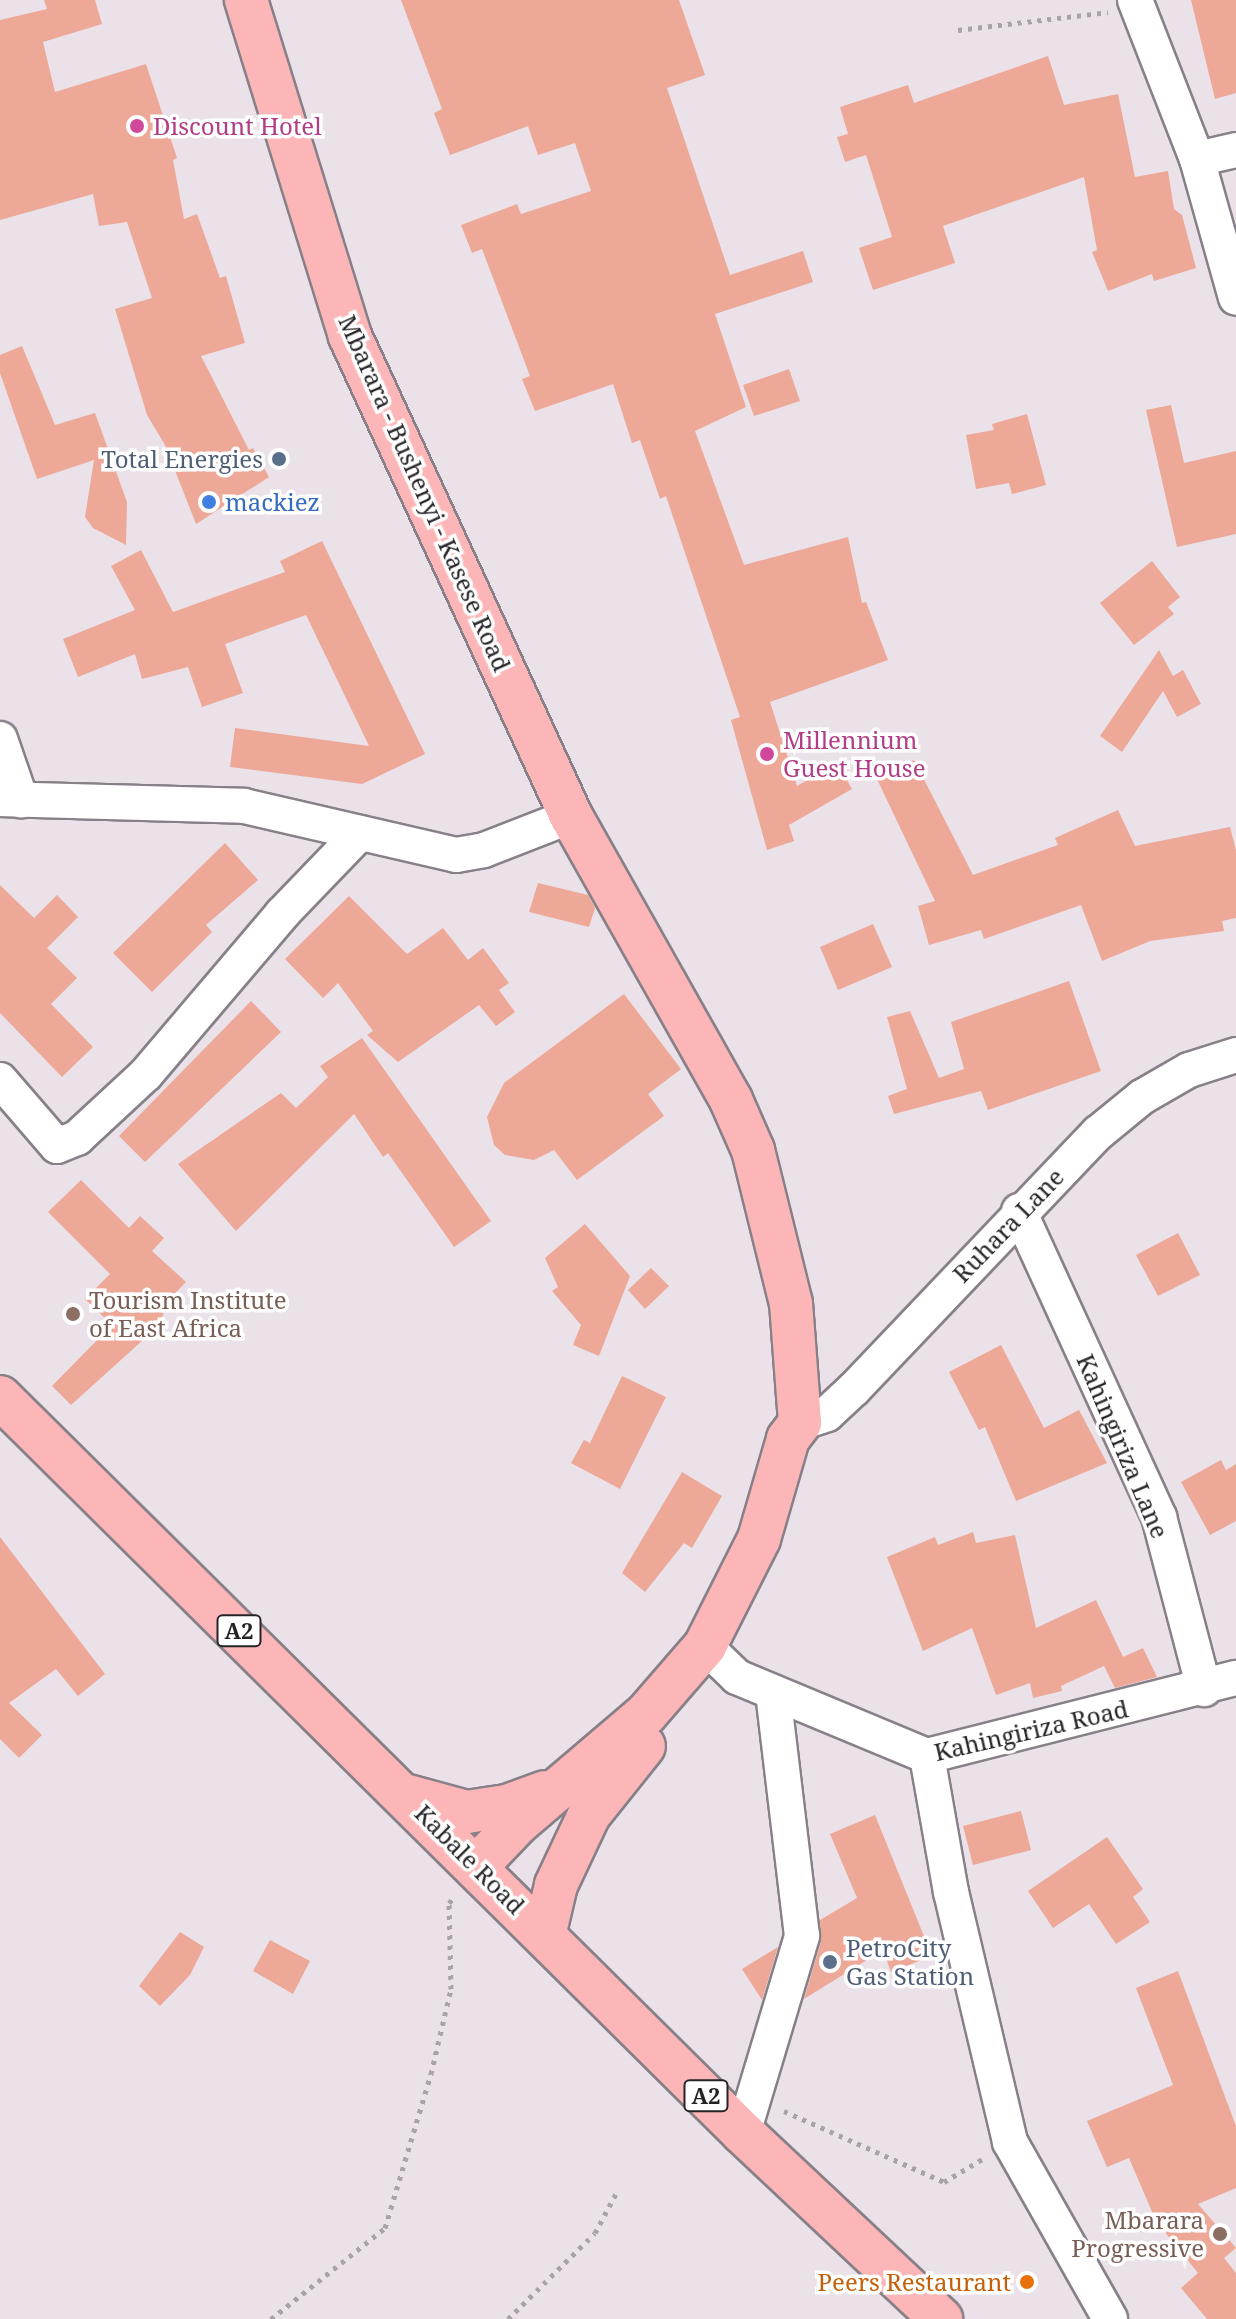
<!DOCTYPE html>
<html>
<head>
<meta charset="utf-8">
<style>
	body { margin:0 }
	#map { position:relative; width:1236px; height:2319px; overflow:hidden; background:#eae1e9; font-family:"Noto Serif",serif }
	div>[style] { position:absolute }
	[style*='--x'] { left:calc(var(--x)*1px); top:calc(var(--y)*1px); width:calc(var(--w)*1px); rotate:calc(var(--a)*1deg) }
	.building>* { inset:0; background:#eda898 }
	.path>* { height:5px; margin-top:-2.5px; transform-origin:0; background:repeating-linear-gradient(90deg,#a9a2a8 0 4px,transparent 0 10px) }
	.roads { filter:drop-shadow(2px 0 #888088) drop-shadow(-2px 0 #888088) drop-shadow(0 2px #888088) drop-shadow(0 -2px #888088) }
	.minor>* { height:34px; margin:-17px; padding:0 17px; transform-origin:17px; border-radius:17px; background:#fff }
	.major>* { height:42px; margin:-21px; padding:0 21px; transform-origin:21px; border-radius:21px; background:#fcb6b7 }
	.dots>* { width:22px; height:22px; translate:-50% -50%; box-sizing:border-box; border:4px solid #fff; border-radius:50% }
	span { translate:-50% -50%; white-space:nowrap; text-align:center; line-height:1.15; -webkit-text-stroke:7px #fff; paint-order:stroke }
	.shield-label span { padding:2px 6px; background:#fff; border:2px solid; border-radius:6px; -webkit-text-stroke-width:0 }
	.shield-label { font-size:22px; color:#262326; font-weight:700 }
	.hotel-label { font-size:24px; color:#b23c85 }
	.left { translate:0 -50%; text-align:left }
	.service-label { font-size:24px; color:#4e5e75 }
	.right { translate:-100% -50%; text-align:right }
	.street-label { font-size:24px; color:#262326 }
	.shop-label { font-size:24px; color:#366cbe }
	.education-label { font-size:24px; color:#785e54 }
	.food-label { font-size:24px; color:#c56008 }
</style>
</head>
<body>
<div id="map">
	<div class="building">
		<i style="clip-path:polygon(44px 0,95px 0,102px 24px,43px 42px,55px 92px,146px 64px,177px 158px,173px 160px,184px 219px,197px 214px,220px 278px,226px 276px,245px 343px,201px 356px,249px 450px,253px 448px,269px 477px,196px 524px,165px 445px,147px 415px,115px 309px,152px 298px,127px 222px,99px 226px,93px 194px,0 220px,0 20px,47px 9px)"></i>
		<i style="clip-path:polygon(401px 0,679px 0,705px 75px,667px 88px,730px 275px,803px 251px,813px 282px,715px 314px,746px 407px,695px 431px,744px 565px,848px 537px,862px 603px,866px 602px,888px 660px,770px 702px,797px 786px,837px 763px,852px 789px,789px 825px,794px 841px,767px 850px,731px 720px,740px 717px,666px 496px,660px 499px,640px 440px,632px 443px,613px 384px,535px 411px,522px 379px,530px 376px,482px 249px,472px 253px,461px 225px,517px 204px,521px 214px,591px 191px,575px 143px,538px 155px,528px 126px,450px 155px,434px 113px,442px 109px)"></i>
		<i style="clip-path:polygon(1191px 0,1236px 0,1236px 93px,1215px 99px)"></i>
		<i style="clip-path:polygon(1048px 56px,1064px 105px,1118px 94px,1135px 177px,1168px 171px,1174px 209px,1182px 215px,1196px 268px,1154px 281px,1152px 274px,1108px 291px,1092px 252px,1097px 250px,1084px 177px,943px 226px,955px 263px,873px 290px,859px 248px,892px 237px,866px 155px,845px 162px,837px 137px,848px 134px,840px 107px,908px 85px,914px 103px)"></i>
		<i style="clip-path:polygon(22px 346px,55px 425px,95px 413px,127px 502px,126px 545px,93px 528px,85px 517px,94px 460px,37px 479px,0 373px,0 355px)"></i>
		<i style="clip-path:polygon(789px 369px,800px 401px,754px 416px,743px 385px)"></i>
		<i style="clip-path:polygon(1171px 405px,1184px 463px,1236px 451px,1236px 534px,1177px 547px,1146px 410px)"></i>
		<i style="clip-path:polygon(1027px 414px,1046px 485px,1012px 494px,1009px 483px,976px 489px,966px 435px,994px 430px,992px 424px)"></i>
		<i style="clip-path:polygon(322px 541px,425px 754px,362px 784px,230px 767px,235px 728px,369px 746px,306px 615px,225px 644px,243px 693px,202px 707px,188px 667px,142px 679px,135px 654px,78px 677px,63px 639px,135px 610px,111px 566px,141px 550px,173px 612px,285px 572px,280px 561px)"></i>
		<i style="clip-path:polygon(1152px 561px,1180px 597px,1168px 607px,1174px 614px,1134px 645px,1100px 603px)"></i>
		<i style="clip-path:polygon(1159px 650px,1173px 676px,1183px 670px,1201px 704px,1177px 717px,1163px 691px,1122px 752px,1100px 736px)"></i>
		<i style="clip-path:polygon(914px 760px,973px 875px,1058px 845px,1055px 838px,1118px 810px,1135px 846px,1230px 827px,1236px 850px,1236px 918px,1222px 921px,1224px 931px,1150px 941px,1102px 961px,1081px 905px,984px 939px,981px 930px,929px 945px,918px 906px,935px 901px,876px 777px)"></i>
		<i style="clip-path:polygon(225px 843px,258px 880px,206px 925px,212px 932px,152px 992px,113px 953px)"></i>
		<i style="clip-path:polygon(538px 883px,588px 895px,595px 908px,589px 927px,529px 912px)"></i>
		<i style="clip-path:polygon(0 885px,34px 918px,57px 895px,78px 917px,47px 948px,77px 978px,51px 1004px,93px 1047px,62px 1077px,0 1013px)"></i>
		<i style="clip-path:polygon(349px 896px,407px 954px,443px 928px,468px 960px,483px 948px,509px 983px,499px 990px,515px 1012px,496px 1026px,479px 1005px,398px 1062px,367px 1035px,373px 1031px,338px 983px,323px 998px,285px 959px)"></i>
		<i style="clip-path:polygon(873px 924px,892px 967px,838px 990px,820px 947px)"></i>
		<i style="clip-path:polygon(1069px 981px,1101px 1071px,988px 1110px,981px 1091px,894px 1114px,888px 1096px,907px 1089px,887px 1017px,910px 1011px,939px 1078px,964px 1069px,951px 1022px)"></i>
		<i style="clip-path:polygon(624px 994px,681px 1069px,648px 1094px,664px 1116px,577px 1180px,554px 1150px,534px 1160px,505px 1155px,494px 1145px,487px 1117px,504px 1083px)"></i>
		<i style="clip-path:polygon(251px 1001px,281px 1032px,145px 1162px,119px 1136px)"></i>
		<i style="clip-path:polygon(362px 1038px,491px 1221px,454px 1247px,388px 1153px,383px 1157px,354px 1114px,236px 1231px,178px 1164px,281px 1093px,296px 1108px,328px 1077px,320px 1066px)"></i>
		<i style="clip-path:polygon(81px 1180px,129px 1228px,140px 1216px,164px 1238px,152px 1251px,186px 1282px,159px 1310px,164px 1314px,143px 1340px,71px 1405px,52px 1386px,112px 1325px,85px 1299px,110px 1274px,48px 1212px)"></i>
		<i style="clip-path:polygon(585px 1224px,630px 1276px,599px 1356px,573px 1345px,581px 1325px,552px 1291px,558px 1287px,545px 1258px)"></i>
		<i style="clip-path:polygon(1178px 1233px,1200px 1275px,1158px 1296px,1136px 1255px)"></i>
		<i style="clip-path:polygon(651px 1268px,669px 1286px,645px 1309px,628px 1290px)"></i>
		<i style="clip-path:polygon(1001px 1345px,1044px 1428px,1079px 1410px,1107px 1463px,1016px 1501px,985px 1427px,979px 1430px,949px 1372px)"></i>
		<i style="clip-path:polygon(622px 1376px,666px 1397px,620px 1489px,571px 1463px,584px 1440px,590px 1443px)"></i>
		<i style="clip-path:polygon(1221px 1460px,1226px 1470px,1236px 1464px,1236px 1521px,1210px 1535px,1181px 1482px)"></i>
		<i style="clip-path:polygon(682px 1472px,722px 1496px,692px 1548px,684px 1543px,645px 1592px,622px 1573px)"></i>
		<i style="clip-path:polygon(973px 1532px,976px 1543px,1015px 1535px,1036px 1628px,1096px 1600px,1123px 1657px,1143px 1648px,1157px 1677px,1115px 1688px,1104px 1666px,1061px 1686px,1062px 1691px,1033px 1698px,1030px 1683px,996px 1695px,972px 1628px,923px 1651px,887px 1557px,935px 1537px,938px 1545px)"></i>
		<i style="clip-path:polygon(0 1537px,105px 1674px,78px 1696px,56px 1669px,9px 1703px,42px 1735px,19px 1758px,0 1739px)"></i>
		<i style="clip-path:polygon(1021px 1811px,1031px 1850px,973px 1865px,963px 1826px)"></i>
		<i style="clip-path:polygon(875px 1815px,932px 1956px,891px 1972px,883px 1950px,804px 1999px,821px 1942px,820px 1920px,857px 1898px,830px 1834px)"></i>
		<i style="clip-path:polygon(1107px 1837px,1143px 1889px,1133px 1897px,1150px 1922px,1116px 1944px,1089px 1904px,1053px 1928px,1028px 1891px)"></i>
		<i style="clip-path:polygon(180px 1932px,204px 1947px,190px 1975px,160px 2006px,139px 1986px)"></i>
		<i style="clip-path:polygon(270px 1940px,310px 1961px,293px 1994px,253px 1971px)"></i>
		<i style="clip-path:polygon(778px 1947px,762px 2000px,742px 1969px)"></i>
		<i style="clip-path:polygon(1178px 1971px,1236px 2126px,1236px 2188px,1198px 2204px,1236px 2248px,1224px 2258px,1236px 2273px,1236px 2319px,1207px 2319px,1181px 2288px,1198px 2273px,1156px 2221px,1129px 2158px,1107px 2167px,1087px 2121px,1173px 2085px,1136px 1988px)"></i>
	</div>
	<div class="path">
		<i style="--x:958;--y:30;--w:151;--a:-6.8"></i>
		<i style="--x:784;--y:2111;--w:175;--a:23.9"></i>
		<i style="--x:944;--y:2182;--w:47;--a:-31"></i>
		<i style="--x:271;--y:2319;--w:146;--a:-38.6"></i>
		<i style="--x:385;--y:2228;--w:161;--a:-73.4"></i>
		<i style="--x:431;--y:2074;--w:87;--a:-76.8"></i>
		<i style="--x:451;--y:1989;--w:86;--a:-91.3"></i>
		<i style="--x:449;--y:1903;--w:8;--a:-50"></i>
		<i style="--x:508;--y:2319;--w:122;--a:-44.7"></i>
		<i style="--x:595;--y:2233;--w:49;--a:-61.9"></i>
	</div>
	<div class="roads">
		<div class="minor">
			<i style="--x:1135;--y:0;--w:171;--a:68.7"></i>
			<i style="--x:1236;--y:150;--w:40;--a:167"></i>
			<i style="--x:1197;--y:159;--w:144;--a:74.3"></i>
			<i style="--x:0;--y:739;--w:65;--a:71"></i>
			<i style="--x:0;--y:799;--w:244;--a:1.6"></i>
			<i style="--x:244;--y:806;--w:218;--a:13"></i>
			<i style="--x:456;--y:855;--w:28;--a:-10"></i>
			<i style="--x:484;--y:850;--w:93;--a:-21.3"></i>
			<i style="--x:0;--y:1080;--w:87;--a:49.2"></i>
			<i style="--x:57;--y:1146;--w:22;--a:-22"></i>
			<i style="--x:77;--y:1138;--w:94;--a:-42.8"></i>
			<i style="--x:146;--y:1074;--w:210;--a:-49.6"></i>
			<i style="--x:282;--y:914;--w:112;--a:-46.1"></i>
			<i style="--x:1019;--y:1211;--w:337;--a:65.4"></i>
			<i style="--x:1159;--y:1517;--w:178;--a:75.3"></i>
			<i style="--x:800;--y:1423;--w:28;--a:-18"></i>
			<i style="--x:827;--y:1414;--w:37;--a:-43"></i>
			<i style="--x:854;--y:1389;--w:354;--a:-46.4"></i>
			<i style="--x:1098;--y:1133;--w:57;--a:-39.3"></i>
			<i style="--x:1142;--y:1097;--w:54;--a:-29.9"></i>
			<i style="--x:1189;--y:1070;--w:49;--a:-17.7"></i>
			<i style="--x:705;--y:1646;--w:45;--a:44.1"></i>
			<i style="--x:737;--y:1677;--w:206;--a:22.6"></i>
			<i style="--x:927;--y:1756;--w:319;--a:-14.2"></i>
			<i style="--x:927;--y:1756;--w:138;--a:80"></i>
			<i style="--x:951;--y:1892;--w:257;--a:76.7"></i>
			<i style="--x:1010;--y:2142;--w:203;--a:60.5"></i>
			<i style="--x:743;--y:2133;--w:206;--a:-73.3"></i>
			<i style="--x:802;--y:1936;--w:245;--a:-96.8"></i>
		</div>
		<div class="major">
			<i style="--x:246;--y:0;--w:352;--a:72.8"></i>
			<i style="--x:350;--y:336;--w:528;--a:65.28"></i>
			<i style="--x:571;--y:816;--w:326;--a:60.6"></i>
			<i style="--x:731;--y:1100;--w:55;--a:66.3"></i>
			<i style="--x:753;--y:1150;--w:158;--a:76.1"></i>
			<i style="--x:791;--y:1303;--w:120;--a:85.7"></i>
			<i style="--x:800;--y:1423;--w:20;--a:127"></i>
			<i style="--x:788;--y:1439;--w:104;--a:106.2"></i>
			<i style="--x:759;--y:1539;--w:120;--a:116.8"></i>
			<i style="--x:705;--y:1646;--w:90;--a:130.9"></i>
			<i style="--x:646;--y:1714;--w:168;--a:139.6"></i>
			<i style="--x:518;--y:1823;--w:61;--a:133.7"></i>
			<i style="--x:0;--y:1397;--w:1046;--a:44.73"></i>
			<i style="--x:743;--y:2133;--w:272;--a:43.2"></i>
			<i style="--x:408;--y:1796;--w:61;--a:15.2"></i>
			<i style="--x:467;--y:1812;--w:40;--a:-8.5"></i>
			<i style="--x:507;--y:1806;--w:40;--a:-20.2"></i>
			<i style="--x:545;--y:1932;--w:48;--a:-76.8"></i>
			<i style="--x:556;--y:1885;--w:77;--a:-64.8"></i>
			<i style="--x:589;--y:1815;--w:88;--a:-51.4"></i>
		</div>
	</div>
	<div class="dots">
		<i style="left:137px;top:126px;background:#d1479c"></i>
		<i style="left:279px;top:459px;background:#5c6f8a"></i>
		<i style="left:209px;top:502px;background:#3f7fe0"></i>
		<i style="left:767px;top:754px;background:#d1479c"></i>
		<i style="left:73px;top:1314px;background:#8d6e63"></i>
		<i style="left:830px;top:1962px;background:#5c6f8a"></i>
		<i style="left:1220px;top:2234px;background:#8d6e63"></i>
		<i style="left:1027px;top:2282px;background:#e8710a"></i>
	</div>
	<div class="shield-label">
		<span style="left:239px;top:1631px">A2</span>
		<span style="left:706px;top:2096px">A2</span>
	</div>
	<div class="hotel-label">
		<span class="left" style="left:153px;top:126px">Discount Hotel</span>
		<span class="left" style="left:783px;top:754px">Millennium<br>Guest House</span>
	</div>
	<div class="service-label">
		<span class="right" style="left:263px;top:459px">Total Energies</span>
		<span class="left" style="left:846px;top:1962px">PetroCity<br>Gas Station</span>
	</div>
	<div class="street-label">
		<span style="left:425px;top:493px;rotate:66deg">Mbarara - Bushenyi - Kasese Road</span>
		<span style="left:1008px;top:1225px;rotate:-46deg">Ruhara Lane</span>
		<span style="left:1123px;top:1446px;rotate:67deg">Kahingiriza Lane</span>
		<span style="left:1031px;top:1730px;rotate:-13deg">Kahingiriza Road</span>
		<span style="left:470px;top:1859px;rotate:45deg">Kabale Road</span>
	</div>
	<div class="shop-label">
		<span class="left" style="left:225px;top:502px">mackiez</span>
	</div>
	<div class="education-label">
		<span class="left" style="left:89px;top:1314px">Tourism Institute<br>of East Africa</span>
		<span class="right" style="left:1204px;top:2234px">Mbarara<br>Progressive</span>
	</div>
	<div class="food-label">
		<span class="right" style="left:1011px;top:2282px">Peers Restaurant</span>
	</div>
</div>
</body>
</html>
